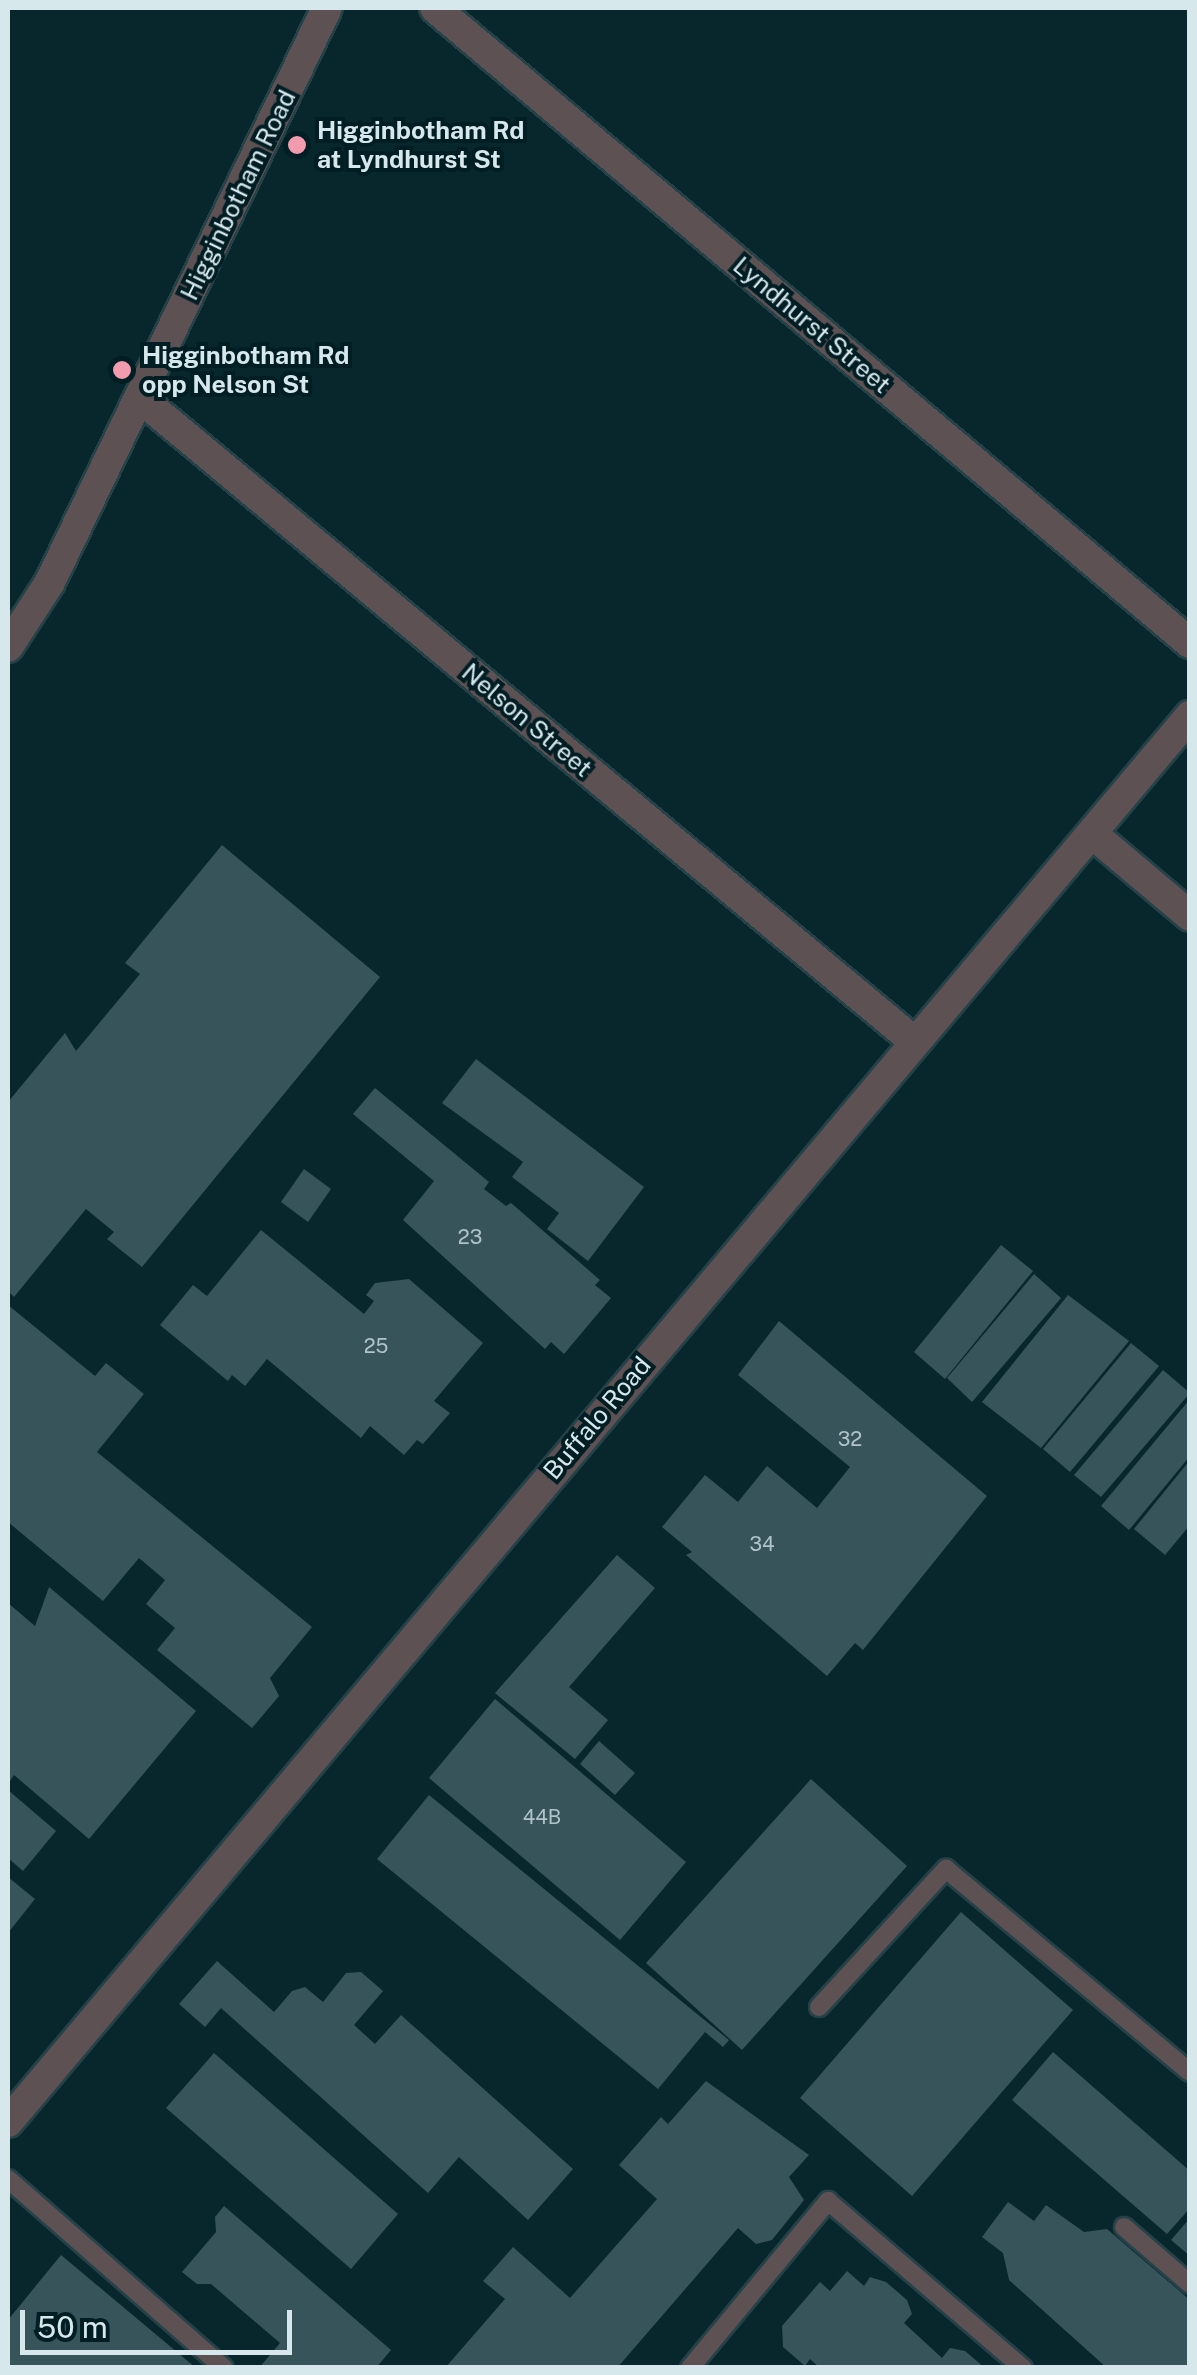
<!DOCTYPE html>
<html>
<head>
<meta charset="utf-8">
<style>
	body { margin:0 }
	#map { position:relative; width:1197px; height:2375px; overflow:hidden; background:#08272d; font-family:"Public Sans",sans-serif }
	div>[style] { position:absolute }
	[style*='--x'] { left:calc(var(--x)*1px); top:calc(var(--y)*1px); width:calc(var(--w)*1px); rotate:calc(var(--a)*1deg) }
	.building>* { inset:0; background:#36545a }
	.roads { filter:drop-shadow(2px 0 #254248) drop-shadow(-2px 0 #254248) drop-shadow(0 2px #254248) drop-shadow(0 -2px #254248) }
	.service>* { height:18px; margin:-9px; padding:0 9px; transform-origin:9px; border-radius:9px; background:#5d5153 }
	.minor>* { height:30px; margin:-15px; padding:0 15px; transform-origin:15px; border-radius:15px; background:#5d5153 }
	.dots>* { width:28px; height:28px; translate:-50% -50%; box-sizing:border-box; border:5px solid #001e23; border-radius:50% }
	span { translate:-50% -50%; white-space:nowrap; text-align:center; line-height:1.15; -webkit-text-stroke:8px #001e23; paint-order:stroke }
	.number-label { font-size:20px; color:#afc3c8 }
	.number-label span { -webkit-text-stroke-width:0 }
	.poi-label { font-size:25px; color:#d7e8ec; font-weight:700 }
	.left { translate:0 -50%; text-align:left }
	.street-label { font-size:25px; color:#d7e8ec }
	.frame { position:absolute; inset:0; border:10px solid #d7e8ec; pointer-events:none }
	.scale { position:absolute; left:20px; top:2310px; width:272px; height:45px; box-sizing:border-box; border:5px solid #d7e8ec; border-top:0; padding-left:12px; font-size:30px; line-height:35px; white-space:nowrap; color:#d7e8ec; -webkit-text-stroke:8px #001e23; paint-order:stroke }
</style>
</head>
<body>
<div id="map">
	<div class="building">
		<i style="clip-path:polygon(222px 845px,380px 977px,142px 1267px,107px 1239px,114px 1232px,86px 1209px,14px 1297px,8px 1291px,8px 1102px,65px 1033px,76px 1051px,140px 974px,125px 963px)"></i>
		<i style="clip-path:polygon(476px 1059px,644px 1187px,588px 1261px,547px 1229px,559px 1213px,512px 1177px,523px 1162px,442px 1103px)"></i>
		<i style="clip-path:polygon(375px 1088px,489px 1182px,484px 1189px,506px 1206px,511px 1203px,600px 1280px,595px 1285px,611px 1298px,564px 1354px,551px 1342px,545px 1349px,403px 1220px,434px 1181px,353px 1114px)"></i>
		<i style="clip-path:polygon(304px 1169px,331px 1189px,308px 1222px,281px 1202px)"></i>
		<i style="clip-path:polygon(261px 1230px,364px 1314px,374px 1301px,366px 1295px,375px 1283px,409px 1279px,483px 1343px,434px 1401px,450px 1413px,423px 1444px,417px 1440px,404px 1455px,370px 1426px,361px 1438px,267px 1359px,245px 1386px,232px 1375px,228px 1381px,160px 1325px,193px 1285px,207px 1296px)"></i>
		<i style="clip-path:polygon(1001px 1245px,1033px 1271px,945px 1379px,914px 1352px)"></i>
		<i style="clip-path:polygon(1034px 1274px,1061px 1298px,972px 1402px,947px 1378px)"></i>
		<i style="clip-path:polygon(1068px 1295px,1129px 1341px,1041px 1448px,982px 1402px)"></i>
		<i style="clip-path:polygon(8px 1305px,95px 1376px,106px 1363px,144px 1394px,97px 1452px,312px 1627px,270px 1678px,279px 1696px,252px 1728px,157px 1650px,175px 1628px,146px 1604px,165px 1580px,139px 1558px,103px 1601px,8px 1522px)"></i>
		<i style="clip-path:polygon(779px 1321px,987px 1496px,863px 1650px,855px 1643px,827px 1676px,686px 1555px,692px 1552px,662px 1527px,705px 1475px,738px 1502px,767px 1466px,817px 1508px,850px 1467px,738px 1375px)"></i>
		<i style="clip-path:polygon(1131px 1343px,1159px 1366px,1070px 1472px,1043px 1449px)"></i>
		<i style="clip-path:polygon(1163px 1370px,1190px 1393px,1101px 1497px,1074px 1475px)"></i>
		<i style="clip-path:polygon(1190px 1399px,1190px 1456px,1129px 1530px,1101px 1506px)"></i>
		<i style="clip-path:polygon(1190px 1460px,1190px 1525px,1165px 1555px,1134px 1529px)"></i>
		<i style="clip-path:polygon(617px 1555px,655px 1588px,569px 1687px,608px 1720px,575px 1759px,495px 1693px)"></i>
		<i style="clip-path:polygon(49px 1587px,196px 1711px,89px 1839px,14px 1775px,8px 1784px,8px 1603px,35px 1626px)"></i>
		<i style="clip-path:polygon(495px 1699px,686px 1862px,620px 1940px,429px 1778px)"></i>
		<i style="clip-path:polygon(599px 1741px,635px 1773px,615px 1795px,580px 1764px)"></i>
		<i style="clip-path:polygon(811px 1779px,907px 1866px,742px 2050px,646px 1963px)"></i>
		<i style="clip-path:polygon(8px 1790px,56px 1831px,23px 1871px,8px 1858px)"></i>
		<i style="clip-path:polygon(429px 1795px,729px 2040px,723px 2047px,705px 2032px,658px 2089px,377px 1859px)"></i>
		<i style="clip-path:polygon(8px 1877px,35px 1899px,8px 1933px)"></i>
		<i style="clip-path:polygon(961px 1912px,1073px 2010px,912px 2196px,800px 2098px)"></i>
		<i style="clip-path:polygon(217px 1961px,274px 2012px,292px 1991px,305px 1987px,323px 2002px,346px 1973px,361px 1972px,383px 1991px,354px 2025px,375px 2044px,401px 2015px,573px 2169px,528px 2220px,459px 2157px,428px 2193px,221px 2008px,205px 2027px,179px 2004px)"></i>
		<i style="clip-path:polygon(1053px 2052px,1190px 2171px,1190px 2208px,1167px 2234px,1012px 2100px)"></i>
		<i style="clip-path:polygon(214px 2053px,398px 2214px,351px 2269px,166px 2108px)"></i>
		<i style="clip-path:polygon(706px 2081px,809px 2155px,789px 2177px,804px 2200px,772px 2240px,756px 2244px,738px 2228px,617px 2368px,445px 2368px,505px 2299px,483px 2281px,513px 2247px,570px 2298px,657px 2199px,619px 2165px,661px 2117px,668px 2124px)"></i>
		<i style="clip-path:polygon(1008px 2202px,1034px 2221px,1046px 2205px,1084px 2232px,1107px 2229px,1190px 2300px,1190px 2368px,1107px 2368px,1009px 2280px,1003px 2253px,982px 2237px)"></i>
		<i style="clip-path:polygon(224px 2206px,391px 2350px,376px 2368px,259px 2368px,280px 2343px,211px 2284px,197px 2284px,182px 2272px,216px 2232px,215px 2217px)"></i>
		<i style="clip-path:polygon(1190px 2218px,1190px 2256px,1171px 2240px)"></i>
		<i style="clip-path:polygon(61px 2255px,196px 2368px,8px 2368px,8px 2320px)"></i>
		<i style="clip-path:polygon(847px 2271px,864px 2286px,870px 2277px,886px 2282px,907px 2300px,912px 2314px,904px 2323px,942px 2358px,950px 2348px,965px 2351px,985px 2368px,820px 2368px,810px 2359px,805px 2366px,783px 2347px,782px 2326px,820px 2282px,830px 2291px)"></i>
	</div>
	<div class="roads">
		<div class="service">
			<i style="--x:819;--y:2007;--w:188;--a:-47.4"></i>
			<i style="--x:946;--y:1869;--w:317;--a:39.8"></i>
			<i style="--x:8;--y:2179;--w:287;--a:41.2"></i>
			<i style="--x:1124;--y:2227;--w:87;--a:40.8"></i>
			<i style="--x:690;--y:2368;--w:217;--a:-50.4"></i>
			<i style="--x:828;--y:2201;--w:257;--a:40.6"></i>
		</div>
		<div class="minor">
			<i style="--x:435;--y:8;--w:987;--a:40.07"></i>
			<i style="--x:140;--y:398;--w:1008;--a:39.73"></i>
			<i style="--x:8;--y:647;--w:77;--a:-57.1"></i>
			<i style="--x:50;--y:582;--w:637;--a:-64.24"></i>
			<i style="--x:1095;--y:836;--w:124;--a:40.1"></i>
			<i style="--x:8;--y:2122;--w:1837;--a:-49.95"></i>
		</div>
	</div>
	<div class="dots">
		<i style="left:297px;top:145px;background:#f29aae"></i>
		<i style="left:122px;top:370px;background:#f29aae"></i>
	</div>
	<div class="number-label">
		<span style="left:470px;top:1237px">23</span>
		<span style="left:376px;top:1346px">25</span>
		<span style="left:850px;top:1439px">32</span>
		<span style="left:762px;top:1544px">34</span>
		<span style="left:542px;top:1817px">44B</span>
	</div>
	<div class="poi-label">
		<span class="left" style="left:317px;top:145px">Higginbotham Rd<br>at Lyndhurst St</span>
		<span class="left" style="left:142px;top:370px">Higginbotham Rd<br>opp Nelson St</span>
	</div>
	<div class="street-label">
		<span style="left:238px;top:195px;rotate:-64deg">Higginbotham Road</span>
		<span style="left:812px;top:325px;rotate:40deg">Lyndhurst Street</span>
		<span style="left:527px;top:720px;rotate:40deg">Nelson Street</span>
		<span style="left:597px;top:1418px;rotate:-50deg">Buffalo Road</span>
	</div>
	<div class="frame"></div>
	<div class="scale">50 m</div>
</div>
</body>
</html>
